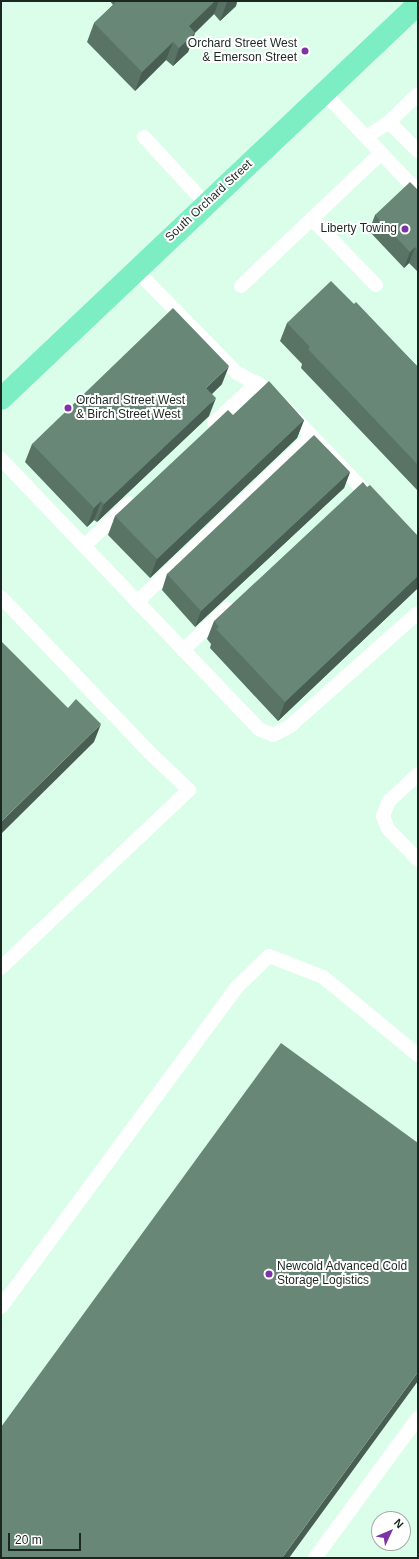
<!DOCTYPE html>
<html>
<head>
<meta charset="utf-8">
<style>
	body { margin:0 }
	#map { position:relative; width:419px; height:1559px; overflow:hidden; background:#dbfeeb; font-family:Helvetica,sans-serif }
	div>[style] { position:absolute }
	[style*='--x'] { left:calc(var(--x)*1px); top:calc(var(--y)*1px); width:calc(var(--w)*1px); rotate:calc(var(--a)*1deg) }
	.lane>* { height:14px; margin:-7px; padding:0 7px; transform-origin:7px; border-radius:7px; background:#fff }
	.primary>* { height:22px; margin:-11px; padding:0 11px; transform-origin:11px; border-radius:11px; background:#7deec4 }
	.wall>* { inset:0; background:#597465 }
	.shaded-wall>* { inset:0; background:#495e53 }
	.building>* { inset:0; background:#688776 }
	.dots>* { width:11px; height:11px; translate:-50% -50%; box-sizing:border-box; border:2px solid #fff; border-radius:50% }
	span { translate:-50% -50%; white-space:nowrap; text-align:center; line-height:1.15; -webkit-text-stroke:4px #fff; paint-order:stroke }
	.poi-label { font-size:12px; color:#1b2821 }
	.right { translate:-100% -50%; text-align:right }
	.left { translate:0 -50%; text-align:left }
	.street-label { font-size:12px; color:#1b2821 }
	.frame { position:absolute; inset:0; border:2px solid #1b2821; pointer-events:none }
	.north { position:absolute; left:371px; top:1511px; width:40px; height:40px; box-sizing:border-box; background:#fff; border:1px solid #a4a9a6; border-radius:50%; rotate:46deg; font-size:11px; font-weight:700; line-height:16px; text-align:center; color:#1b2821 }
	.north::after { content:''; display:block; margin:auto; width:14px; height:18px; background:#7d33a5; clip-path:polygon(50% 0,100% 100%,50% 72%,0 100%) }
	.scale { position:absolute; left:8px; top:1533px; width:73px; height:18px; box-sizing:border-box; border:2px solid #1b2821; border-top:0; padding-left:5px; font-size:12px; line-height:14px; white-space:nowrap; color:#1b2821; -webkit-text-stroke:3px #fff; paint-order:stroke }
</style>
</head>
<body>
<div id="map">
	<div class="lane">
		<i style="--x:324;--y:93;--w:61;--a:46.3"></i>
		<i style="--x:366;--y:137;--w:27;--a:-33"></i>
		<i style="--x:389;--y:122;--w:40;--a:-44"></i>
		<i style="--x:389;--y:122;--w:41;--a:45"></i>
		<i style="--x:144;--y:137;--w:91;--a:47.2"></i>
		<i style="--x:366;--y:137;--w:76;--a:46.6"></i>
		<i style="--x:312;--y:219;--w:92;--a:45.9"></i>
		<i style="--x:136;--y:270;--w:144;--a:45.6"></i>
		<i style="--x:237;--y:373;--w:34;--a:28"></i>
		<i style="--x:267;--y:389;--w:152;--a:46.3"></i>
		<i style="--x:241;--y:286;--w:193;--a:-43.5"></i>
		<i style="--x:214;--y:423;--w:59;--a:-42.9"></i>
		<i style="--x:1;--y:459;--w:373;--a:46.3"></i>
		<i style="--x:259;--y:729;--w:15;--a:23"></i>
		<i style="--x:273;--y:735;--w:18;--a:-27"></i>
		<i style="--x:289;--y:727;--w:172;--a:-41.5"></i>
		<i style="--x:84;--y:546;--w:62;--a:-43"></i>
		<i style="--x:1;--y:597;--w:214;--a:46.3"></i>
		<i style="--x:149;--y:752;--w:55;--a:43.5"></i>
		<i style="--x:189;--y:790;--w:259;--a:136.6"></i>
		<i style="--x:137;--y:602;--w:241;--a:-43.5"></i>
		<i style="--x:183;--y:650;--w:60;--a:-43"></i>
		<i style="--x:418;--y:774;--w:40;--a:137"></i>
		<i style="--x:389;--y:801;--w:16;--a:112"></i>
		<i style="--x:383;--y:816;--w:14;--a:69"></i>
		<i style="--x:388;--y:829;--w:43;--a:45.9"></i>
		<i style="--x:1;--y:1307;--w:396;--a:-53.6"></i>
		<i style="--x:236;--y:988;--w:46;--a:-44.1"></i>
		<i style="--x:269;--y:956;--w:58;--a:21.3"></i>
		<i style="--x:323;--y:977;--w:123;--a:39.4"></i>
		<i style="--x:315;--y:1558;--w:174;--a:-53.7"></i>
	</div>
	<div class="primary">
		<i style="--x:1;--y:399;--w:574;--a:-43.45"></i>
	</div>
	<div class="wall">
		<i style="clip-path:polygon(110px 1px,237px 1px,236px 6px,220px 21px,214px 14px,195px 33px,188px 52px,173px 66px,166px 60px,135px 91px,87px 42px,94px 23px,113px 5px)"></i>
		<i style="clip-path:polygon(418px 190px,418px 272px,409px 263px,404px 268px,369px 231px,375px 215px)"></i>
		<i style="clip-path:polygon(354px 304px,418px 367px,418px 491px,301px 368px,302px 364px,280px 341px,287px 323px)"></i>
		<i style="clip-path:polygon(222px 384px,212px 394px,209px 416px,97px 522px,94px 520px,87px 527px,25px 462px,32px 444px)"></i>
		<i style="clip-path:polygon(233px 415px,304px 420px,297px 438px,150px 578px,108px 535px,115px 516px)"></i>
		<i style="clip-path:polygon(350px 472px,344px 488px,195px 627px,162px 590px,167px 574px)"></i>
		<i style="clip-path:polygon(418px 536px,418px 588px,278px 721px,210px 648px,211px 644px,207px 639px,214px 621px)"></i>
	</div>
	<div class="shaded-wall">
		<i style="clip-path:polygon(215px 1px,219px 1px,214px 14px,182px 45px,189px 26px)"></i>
		<i style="clip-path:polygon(228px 1px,237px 1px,236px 6px,220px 21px,227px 2px)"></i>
		<i style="clip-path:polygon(195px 33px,188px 52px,173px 66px,179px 48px)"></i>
		<i style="clip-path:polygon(173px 42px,166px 60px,135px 91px,142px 72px)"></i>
		<i style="clip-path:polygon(415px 247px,409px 263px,404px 268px,410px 252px)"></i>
		<i style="clip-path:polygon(229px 366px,222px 384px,199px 406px,206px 388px)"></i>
		<i style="clip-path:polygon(216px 398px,209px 416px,97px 522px,104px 504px)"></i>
		<i style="clip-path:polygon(304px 420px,297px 438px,150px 578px,157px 559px)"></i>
		<i style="clip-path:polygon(350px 472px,344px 488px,195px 627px,201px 611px)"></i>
		<i style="clip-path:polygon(101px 501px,94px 520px,87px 527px,94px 508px)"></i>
		<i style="clip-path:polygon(418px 576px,418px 588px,278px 721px,285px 702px)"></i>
		<i style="clip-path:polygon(101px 724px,94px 742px,1px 834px,1px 822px)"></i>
		<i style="clip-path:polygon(418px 1372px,418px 1381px,289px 1558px,282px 1558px)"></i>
	</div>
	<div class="building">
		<i style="clip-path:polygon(117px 1px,215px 1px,189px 26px,195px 33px,179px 48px,173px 42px,142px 72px,94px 23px)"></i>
		<i style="clip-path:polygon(410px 182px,418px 190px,418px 251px,415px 247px,410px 252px,375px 215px)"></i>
		<i style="clip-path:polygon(331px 281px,354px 304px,356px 302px,418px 367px,418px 465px,308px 349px,310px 347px,287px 323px)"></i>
		<i style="clip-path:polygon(173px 308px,229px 366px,206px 388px,216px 398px,104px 504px,101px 501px,94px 508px,32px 444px)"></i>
		<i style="clip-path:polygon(269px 381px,304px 420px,157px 559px,115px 516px,228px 410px,233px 415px)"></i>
		<i style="clip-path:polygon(314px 435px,350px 472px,201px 611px,167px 574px)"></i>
		<i style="clip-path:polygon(363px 482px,367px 487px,370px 485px,418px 536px,418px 576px,285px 702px,216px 629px,219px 627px,214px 621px)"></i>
		<i style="clip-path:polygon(1px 641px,68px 708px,76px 699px,101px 724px,1px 822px)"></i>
		<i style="clip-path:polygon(281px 1043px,418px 1143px,418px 1372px,282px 1558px,1px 1558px,1px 1427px)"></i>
	</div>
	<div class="dots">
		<i style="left:305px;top:51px;background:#7d33a5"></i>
		<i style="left:405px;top:229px;background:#7d33a5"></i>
		<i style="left:68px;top:408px;background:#7d33a5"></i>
		<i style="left:269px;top:1274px;background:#7d33a5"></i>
	</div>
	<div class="poi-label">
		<span class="right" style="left:297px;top:51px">Orchard Street West<br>&amp; Emerson Street</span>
		<span class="right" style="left:397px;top:229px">Liberty Towing</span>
		<span class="left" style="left:76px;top:408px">Orchard Street West<br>&amp; Birch Street West</span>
		<span class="left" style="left:277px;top:1274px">Newcold Advanced Cold<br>Storage Logistics</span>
	</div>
	<div class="street-label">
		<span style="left:209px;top:201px;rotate:-43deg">South Orchard Street</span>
	</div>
	<div class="frame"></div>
	<div class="north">N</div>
	<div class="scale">20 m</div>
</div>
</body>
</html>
